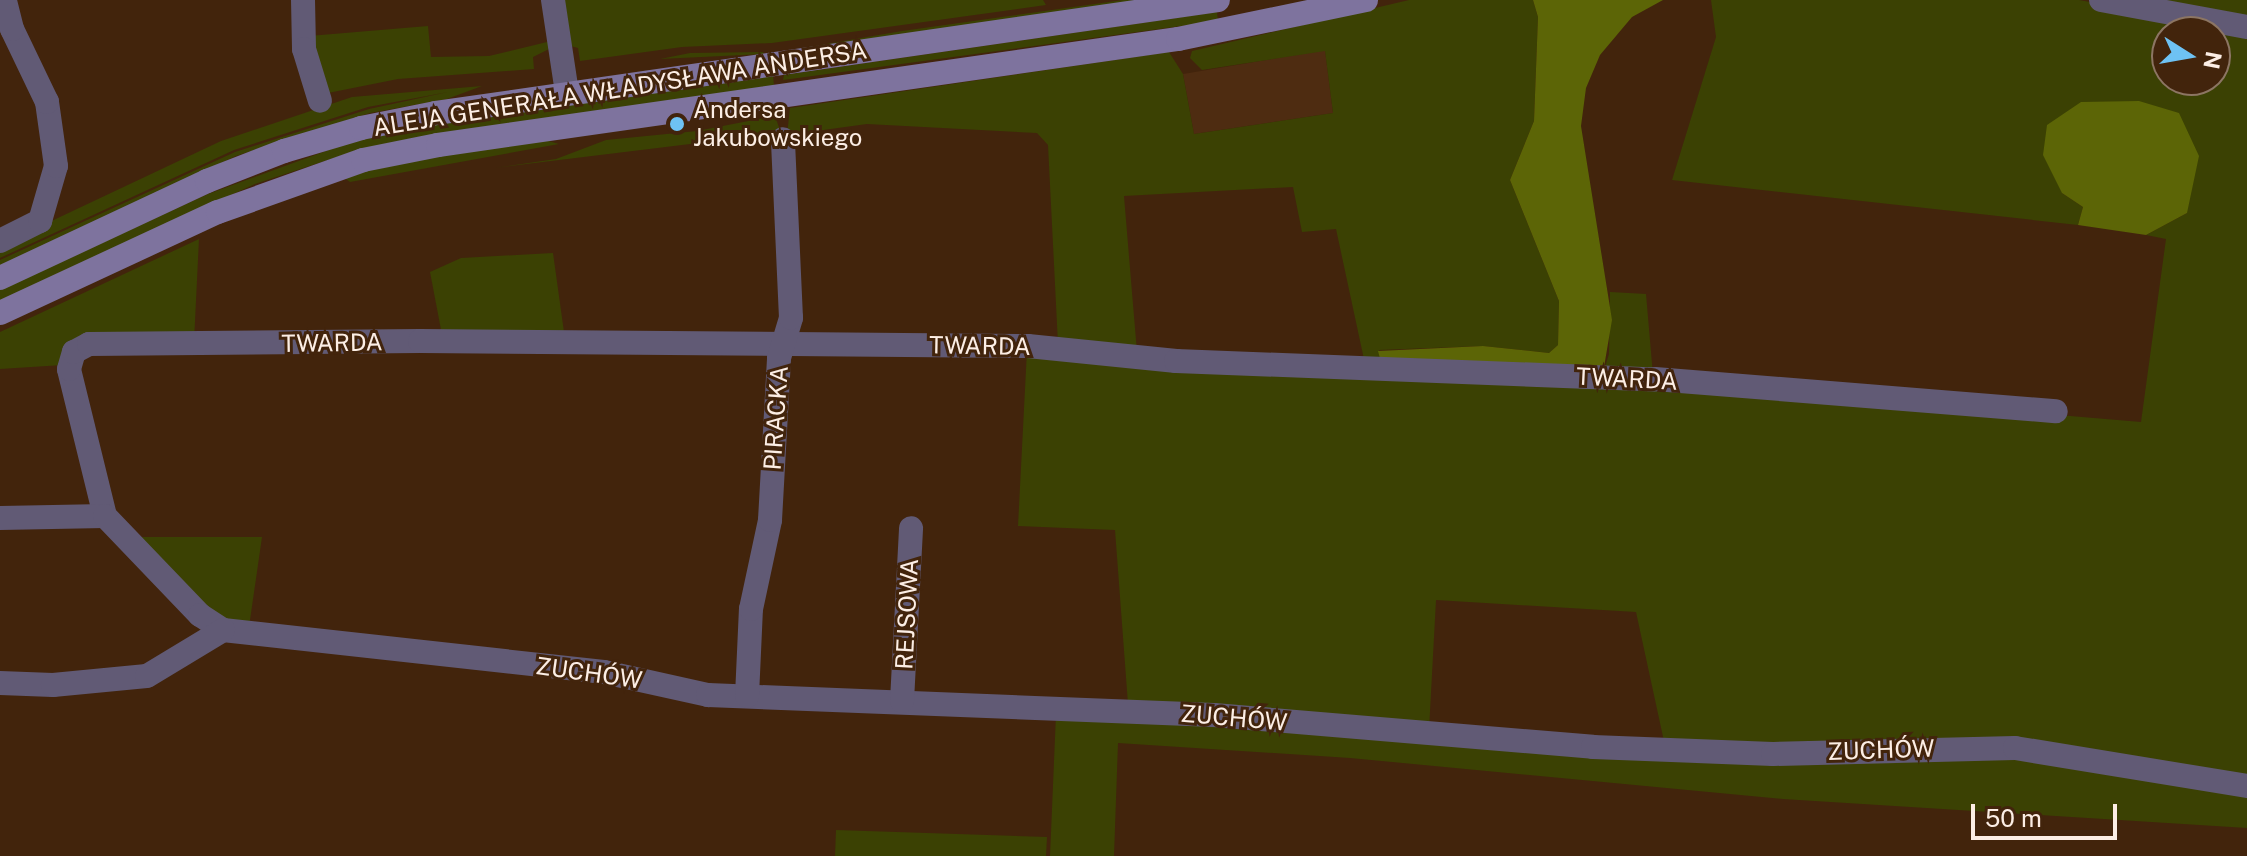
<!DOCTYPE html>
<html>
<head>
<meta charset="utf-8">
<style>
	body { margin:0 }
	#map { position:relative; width:2247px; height:856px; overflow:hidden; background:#42240c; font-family:"Public Sans",sans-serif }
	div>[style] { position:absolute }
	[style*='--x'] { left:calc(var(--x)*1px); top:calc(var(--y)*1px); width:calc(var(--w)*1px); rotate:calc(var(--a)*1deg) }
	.built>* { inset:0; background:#4e2c11 }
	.green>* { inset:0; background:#3b4103 }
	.forest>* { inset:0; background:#5c6506 }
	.street>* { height:24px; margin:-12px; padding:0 12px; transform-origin:12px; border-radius:12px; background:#615a75 }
	.secondary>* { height:24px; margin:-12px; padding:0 12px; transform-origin:12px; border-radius:12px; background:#7e739e }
	.dots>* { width:22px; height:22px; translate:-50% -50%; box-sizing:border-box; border:4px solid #42240c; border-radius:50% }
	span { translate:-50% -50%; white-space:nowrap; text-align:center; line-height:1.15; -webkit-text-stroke:6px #42240c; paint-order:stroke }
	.street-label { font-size:24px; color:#fceee5 }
	.poi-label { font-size:24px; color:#fceee5 }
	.left { translate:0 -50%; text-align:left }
	.north { position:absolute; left:2151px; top:16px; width:80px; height:80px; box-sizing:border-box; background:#42240c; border:2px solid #8c7563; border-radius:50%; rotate:101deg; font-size:22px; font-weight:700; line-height:32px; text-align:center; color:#fceee5 }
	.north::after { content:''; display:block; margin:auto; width:28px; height:36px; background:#6ec2f3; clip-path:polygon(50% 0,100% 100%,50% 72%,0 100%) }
	.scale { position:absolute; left:1971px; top:804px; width:146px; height:36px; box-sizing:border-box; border:4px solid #fceee5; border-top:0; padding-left:10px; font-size:24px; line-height:28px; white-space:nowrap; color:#fceee5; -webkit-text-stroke:6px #42240c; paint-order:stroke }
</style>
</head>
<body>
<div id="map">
	<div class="built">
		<i style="clip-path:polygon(1325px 50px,1333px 113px,1194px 134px,1183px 74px)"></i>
	</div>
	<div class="green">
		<i style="clip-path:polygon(562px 0,1043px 0,1046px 5px,772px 43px,682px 47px,580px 61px,578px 48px,567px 45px)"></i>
		<i style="clip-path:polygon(1123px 0,1146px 0,785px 51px,902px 31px)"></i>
		<i style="clip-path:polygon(1409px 0,1533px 0,1538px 17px,1534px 121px,1510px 180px,1559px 301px,1558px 345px,1549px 353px,1483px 346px,1379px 350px,1382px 366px,1365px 364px,1336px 229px,1302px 232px,1293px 187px,1124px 196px,1137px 352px,1058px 344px,1048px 145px,1037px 133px,867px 124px,787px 135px,790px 108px,1169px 52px,1183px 74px,1194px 134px,1333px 113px,1325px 51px,1202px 70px,1190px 58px,1192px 51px)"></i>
		<i style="clip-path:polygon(evenodd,1711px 0,2079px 0,2247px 31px,2247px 780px,2015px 743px,1665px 746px,1636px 612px,1436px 600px,1429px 730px,1128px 704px,1115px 530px,1018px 526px,1027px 350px,1906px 402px,2141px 422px,2166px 239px,2146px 235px,2187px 213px,2062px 193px,2083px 207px,2078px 225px,1672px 180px,1716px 37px,1711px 0,2167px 32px,2215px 32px,2215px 80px,2167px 80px,2167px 32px)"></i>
		<i style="clip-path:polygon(2131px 0,2247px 0,2247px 23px)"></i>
		<i style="clip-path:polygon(1217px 12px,1218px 21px,783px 80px,784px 75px)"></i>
		<i style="clip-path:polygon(428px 26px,431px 57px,489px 56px,551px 41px,551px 48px,533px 57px,534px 69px,398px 79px,323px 94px,309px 36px)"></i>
		<i style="clip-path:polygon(690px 53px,763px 52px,764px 54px,660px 59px)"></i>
		<i style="clip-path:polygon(773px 75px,774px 86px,352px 152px,255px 184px,0 301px,0 290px,208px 194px,348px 143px,402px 130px)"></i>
		<i style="clip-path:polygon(482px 86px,447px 99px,370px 113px,236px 156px,0 266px,0 260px,235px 152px,369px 109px,448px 92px,368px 107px,234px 150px,0 258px,0 249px,43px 225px,221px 141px,352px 97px)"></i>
		<i style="clip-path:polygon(775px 116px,781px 133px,494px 168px,556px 159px,606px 140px,697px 131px)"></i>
		<i style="clip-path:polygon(545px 140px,559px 144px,350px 182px,343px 177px,405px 161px)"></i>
		<i style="clip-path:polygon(199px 239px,194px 342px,102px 337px,63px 365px,0 369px,0 332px)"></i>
		<i style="clip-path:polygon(553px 253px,564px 332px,442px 335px,430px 272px,461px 258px)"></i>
		<i style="clip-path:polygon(1610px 292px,1646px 294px,1653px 375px,1603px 373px,1609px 354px)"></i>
		<i style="clip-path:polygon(139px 537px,262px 537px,249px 627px,224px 623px)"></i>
		<i style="clip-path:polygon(1056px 714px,1964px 751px,2247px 791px,2247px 828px,1783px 799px,1350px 758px,1118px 743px,1114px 856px,1050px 856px)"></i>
		<i style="clip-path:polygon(836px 830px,1047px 837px,1046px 856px,835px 856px)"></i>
	</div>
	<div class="forest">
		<i style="clip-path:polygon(1533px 0,1663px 0,1632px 17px,1600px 55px,1586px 88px,1581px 126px,1612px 320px,1603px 373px,1382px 366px,1378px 351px,1483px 346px,1549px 353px,1558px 345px,1559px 301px,1510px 180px,1534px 121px,1538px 17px)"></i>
		<i style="clip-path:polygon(2139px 101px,2179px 113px,2199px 156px,2187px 213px,2146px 235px,2078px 225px,2083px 207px,2062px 193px,2043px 155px,2047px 125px,2081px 102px)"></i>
	</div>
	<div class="street">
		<i style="--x:303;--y:0;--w:49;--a:88.8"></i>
		<i style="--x:304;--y:49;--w:54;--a:72.9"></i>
		<i style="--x:553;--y:0;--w:94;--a:81.4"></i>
		<i style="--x:2101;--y:0;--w:148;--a:10.5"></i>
		<i style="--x:0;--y:241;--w:45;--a:-26.6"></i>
		<i style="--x:40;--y:221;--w:57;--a:-73.8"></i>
		<i style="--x:56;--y:166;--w:65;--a:-98"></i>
		<i style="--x:47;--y:102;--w:81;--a:-115.6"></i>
		<i style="--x:12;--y:29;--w:30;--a:-104"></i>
		<i style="--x:105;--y:516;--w:151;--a:-103.8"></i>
		<i style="--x:69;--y:369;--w:18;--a:-74"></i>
		<i style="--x:74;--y:352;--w:17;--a:-28"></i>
		<i style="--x:89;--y:344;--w:331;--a:-0.5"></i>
		<i style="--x:420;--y:341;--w:608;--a:0.47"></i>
		<i style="--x:1028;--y:346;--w:149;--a:5.8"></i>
		<i style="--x:1176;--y:361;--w:479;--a:2.2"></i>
		<i style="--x:1655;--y:379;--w:402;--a:4.6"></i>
		<i style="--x:0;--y:518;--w:105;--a:-1.1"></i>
		<i style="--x:105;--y:516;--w:137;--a:46.2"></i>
		<i style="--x:200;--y:615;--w:27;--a:33"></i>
		<i style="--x:223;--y:630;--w:383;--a:6.3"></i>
		<i style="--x:604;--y:672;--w:107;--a:12.5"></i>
		<i style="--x:708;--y:695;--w:506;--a:2.26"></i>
		<i style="--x:1214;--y:715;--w:380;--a:4.8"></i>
		<i style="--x:1593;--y:747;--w:180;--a:2.2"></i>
		<i style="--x:1773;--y:754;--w:242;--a:-1.4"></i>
		<i style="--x:2015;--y:748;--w:235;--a:9.3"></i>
		<i style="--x:0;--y:683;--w:53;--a:2.2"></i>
		<i style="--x:53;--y:685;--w:94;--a:-5.5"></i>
		<i style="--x:147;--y:676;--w:89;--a:-31.2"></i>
		<i style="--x:747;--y:696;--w:87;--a:-87.4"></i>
		<i style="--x:751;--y:609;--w:91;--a:-77.9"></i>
		<i style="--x:770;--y:520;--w:162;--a:-86.8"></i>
		<i style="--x:779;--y:358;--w:42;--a:-73.3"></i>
		<i style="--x:791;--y:318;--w:179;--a:-92.6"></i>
		<i style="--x:902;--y:701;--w:173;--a:-87"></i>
	</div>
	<div class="secondary">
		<i style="--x:0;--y:278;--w:229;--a:-25.1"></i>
		<i style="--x:207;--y:181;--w:83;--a:-21.3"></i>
		<i style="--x:284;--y:151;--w:80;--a:-16.6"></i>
		<i style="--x:361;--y:128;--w:76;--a:-11.3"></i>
		<i style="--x:436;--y:113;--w:790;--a:-8.22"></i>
		<i style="--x:0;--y:313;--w:240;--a:-24.9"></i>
		<i style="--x:218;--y:212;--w:154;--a:-19.7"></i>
		<i style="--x:363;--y:160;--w:76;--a:-11.3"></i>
		<i style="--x:438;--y:145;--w:748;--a:-8.15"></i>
		<i style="--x:1178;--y:39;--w:192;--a:-11.7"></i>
	</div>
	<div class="dots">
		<i style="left:677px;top:124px;background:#6ec2f3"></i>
	</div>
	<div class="street-label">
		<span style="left:620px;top:89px;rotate:-9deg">ALEJA GENERAŁA WŁADYSŁAWA ANDERSA</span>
		<span style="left:332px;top:343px;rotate:-1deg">TWARDA</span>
		<span style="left:980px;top:346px;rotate:1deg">TWARDA</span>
		<span style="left:1627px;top:379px;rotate:3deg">TWARDA</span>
		<span style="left:776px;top:418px;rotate:-86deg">PIRACKA</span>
		<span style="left:907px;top:614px;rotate:-87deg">REJSOWA</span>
		<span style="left:589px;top:673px;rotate:8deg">ZUCHÓW</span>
		<span style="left:1234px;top:718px;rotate:5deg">ZUCHÓW</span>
		<span style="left:1881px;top:750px;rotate:-2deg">ZUCHÓW</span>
	</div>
	<div class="poi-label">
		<span class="left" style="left:693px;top:124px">Andersa<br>Jakubowskiego</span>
	</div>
	<div class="north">N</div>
	<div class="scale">50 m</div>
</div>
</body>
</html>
